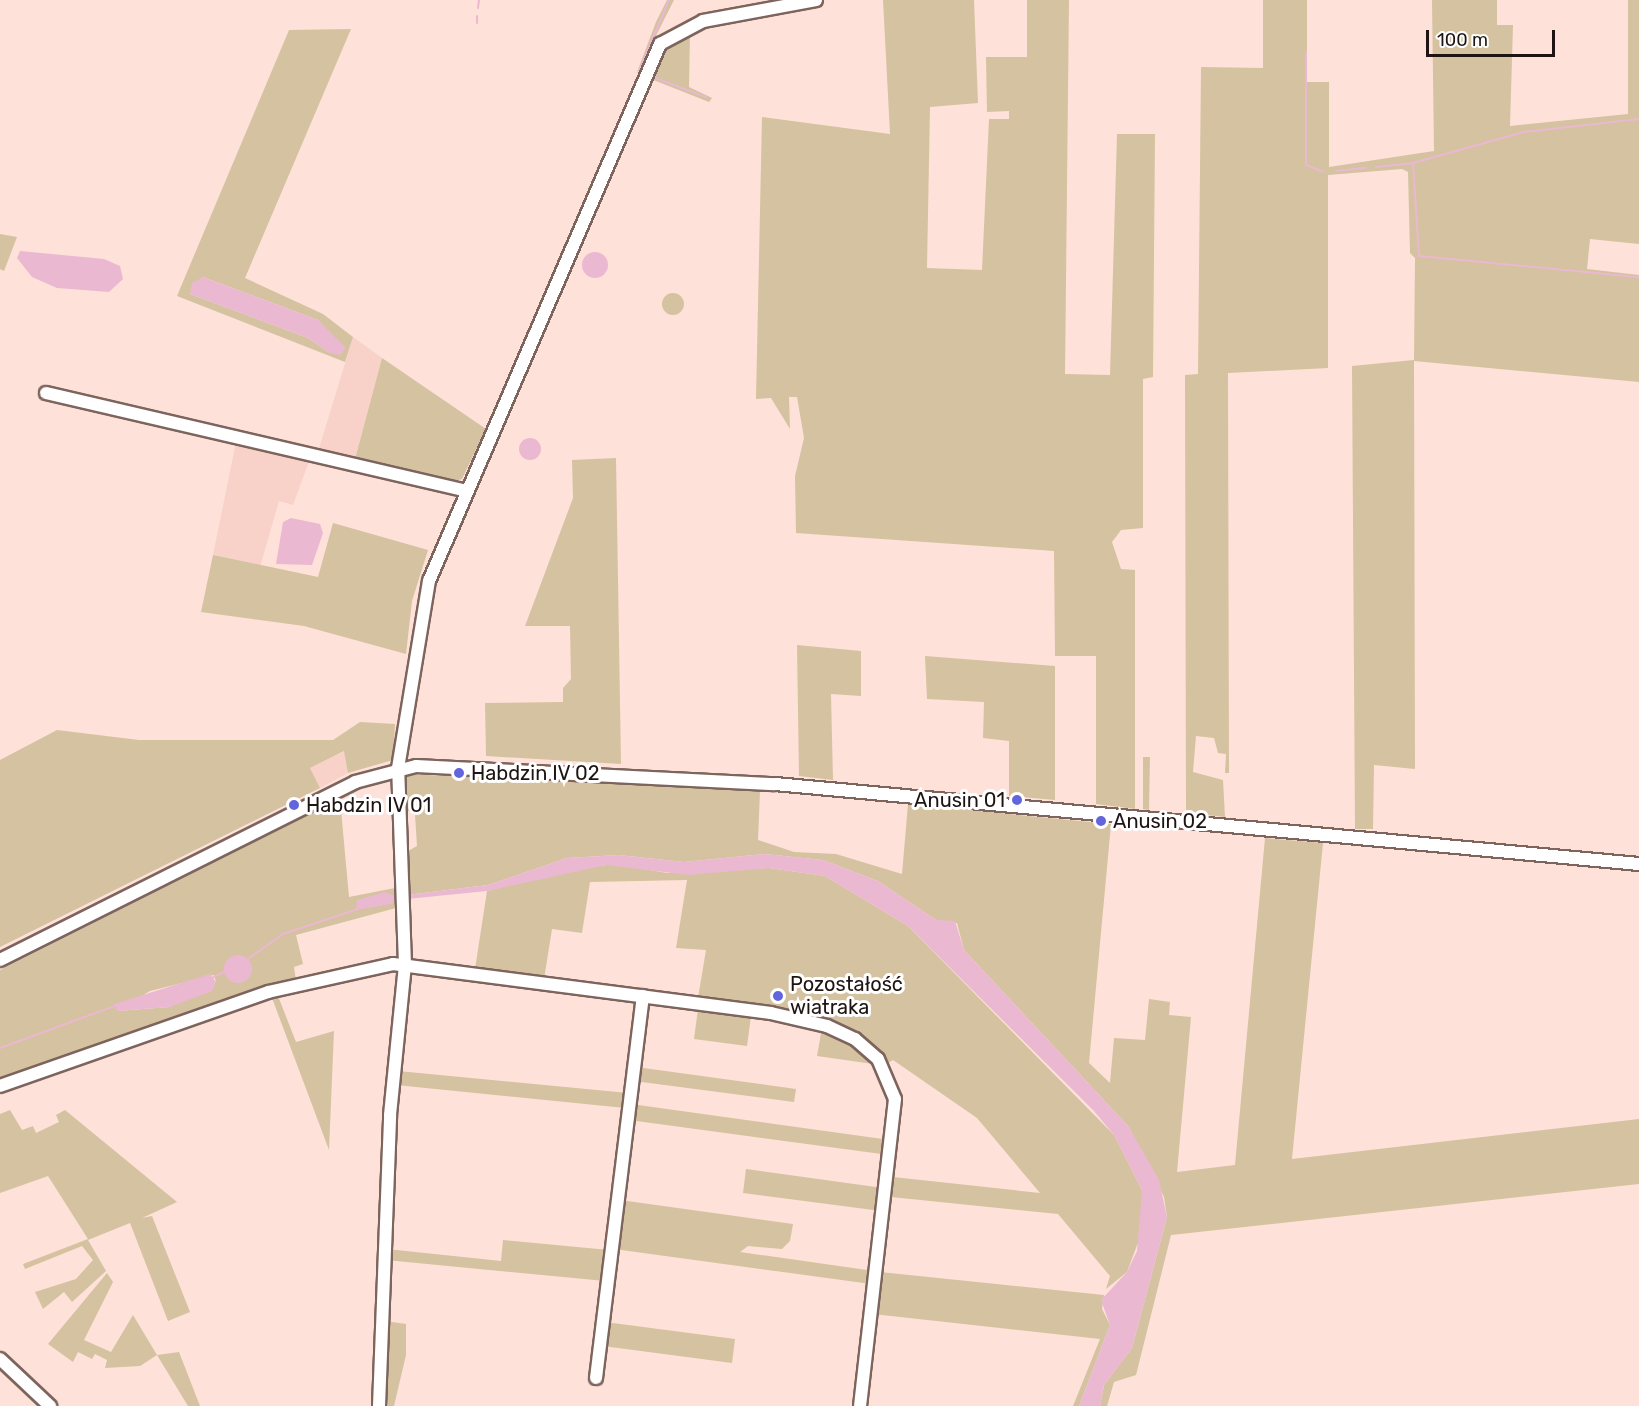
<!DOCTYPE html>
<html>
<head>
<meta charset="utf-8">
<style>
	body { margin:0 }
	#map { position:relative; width:1639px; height:1406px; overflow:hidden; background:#fee1d9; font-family:Rubik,sans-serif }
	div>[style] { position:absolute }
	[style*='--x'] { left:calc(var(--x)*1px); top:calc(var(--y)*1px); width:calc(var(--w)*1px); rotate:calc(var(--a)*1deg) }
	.built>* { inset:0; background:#f8d2c9 }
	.green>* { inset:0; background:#d5c2a0 }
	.round { border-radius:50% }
	.water>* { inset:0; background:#ebb8d1 }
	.stream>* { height:2px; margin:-1px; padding:0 1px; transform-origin:1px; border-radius:1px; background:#ebb8d1 }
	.roads { filter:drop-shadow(2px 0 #7d645d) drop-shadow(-2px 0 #7d645d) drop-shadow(0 2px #7d645d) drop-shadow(0 -2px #7d645d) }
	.minor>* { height:12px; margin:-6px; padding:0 6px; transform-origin:6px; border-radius:6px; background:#fff }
	.dots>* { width:16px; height:16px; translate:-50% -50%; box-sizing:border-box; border:3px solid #fff; border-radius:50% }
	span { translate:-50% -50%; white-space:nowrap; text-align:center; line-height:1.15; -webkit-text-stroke:6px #fff; paint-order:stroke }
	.poi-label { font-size:20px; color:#1e1412 }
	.left { translate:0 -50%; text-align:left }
	.right { translate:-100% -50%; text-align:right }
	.scale { position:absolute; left:1426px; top:30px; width:129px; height:27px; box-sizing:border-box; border:3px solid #1e1412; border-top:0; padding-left:8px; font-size:18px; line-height:21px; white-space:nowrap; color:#1e1412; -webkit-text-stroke:4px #fff; paint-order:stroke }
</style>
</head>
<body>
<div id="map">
	<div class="built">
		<i style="clip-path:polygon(353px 337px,382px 358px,354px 463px,317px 455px)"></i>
		<i style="clip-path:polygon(236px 442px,310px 459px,293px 505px,279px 501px,260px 567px,213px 555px)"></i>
		<i style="clip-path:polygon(345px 751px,348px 773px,320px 788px,310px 768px)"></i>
	</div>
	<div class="green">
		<i style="clip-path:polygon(667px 0,674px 0,636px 75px,656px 22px)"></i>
		<i style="clip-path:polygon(883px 0,974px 0,978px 103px,930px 107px,927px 268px,982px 270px,989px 119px,1009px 119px,1009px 111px,987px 112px,986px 57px,1027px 57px,1027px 0,1069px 0,1065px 374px,1110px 375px,1117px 134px,1155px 134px,1153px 377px,1143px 379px,1143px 528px,1121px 530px,1112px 542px,1121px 569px,1135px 570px,1135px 809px,1096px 804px,1096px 656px,1055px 656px,1054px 551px,796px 533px,795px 476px,804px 438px,797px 397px,789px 397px,790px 429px,771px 398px,756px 399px,762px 117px,890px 134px)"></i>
		<i style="clip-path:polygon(1263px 0,1307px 0,1307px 82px,1329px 82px,1329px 167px,1434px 151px,1432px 0,1497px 0,1497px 25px,1513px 25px,1510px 126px,1628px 114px,1628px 0,1639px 0,1639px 244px,1590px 239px,1587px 269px,1639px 275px,1639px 382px,1414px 361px,1415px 769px,1374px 765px,1373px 829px,1355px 829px,1352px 366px,1414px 360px,1415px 258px,1410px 253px,1408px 172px,1402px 169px,1328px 175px,1328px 368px,1228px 373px,1229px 773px,1225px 773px,1226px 754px,1218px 753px,1214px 738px,1196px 736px,1193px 772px,1223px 780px,1225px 817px,1186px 813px,1185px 375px,1198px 374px,1201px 67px,1263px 68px)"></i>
		<i style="clip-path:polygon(evenodd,351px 29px,245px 278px,323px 314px,353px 337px,345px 362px,177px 296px,289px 30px,351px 29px,203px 277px,318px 320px,343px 352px,330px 353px,308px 338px,190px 294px,203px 277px)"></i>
		<i style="clip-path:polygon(690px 33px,689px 87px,712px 98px,709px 102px,651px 79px,667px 49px)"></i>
		<i style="clip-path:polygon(0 234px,17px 237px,4px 271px,0 269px)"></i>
		<i class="round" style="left:662px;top:293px;width:22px;height:22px"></i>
		<i style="clip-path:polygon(382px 358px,486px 429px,462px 479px,452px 482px,354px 463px)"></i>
		<i style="clip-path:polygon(616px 458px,621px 764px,486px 756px,485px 703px,563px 702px,563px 688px,571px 679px,570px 626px,525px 626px,573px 498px,572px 460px)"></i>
		<i style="clip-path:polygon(333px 523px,428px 550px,412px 601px,406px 654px,304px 626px,201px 612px,213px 555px,318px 577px)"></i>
		<i style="clip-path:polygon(797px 645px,861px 651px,861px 696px,831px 694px,833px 780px,799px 776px)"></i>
		<i style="clip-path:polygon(925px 656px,1055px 666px,1055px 800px,1009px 796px,1009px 741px,983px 738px,984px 702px,927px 699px)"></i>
		<i style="clip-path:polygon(360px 722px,395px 724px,393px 760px,348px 773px,344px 751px,310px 768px,320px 788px,0 947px,0 760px,57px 730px,139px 740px,333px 740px)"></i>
		<i style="clip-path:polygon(1143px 757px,1150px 757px,1149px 810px,1143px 809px)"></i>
		<i style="clip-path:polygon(407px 774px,760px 791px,758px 840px,794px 852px,836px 854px,902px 874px,908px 804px,1111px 824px,1089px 1063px,1110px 1083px,1114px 1038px,1145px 1040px,1149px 999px,1170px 1002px,1169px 1015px,1191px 1017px,1177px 1172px,1235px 1165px,1265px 838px,1323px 843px,1292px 1159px,1639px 1119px,1639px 1184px,1171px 1235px,1136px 1375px,1114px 1382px,1107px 1406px,1100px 1406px,1104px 1385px,1132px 1348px,1167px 1217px,1164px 1197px,1129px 1127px,964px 950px,957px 923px,936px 920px,878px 881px,823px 860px,765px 854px,684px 862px,619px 855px,567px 858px,488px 885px,407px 895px,408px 851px,417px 846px,415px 815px,407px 810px)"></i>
		<i style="clip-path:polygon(evenodd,340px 799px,349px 897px,395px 888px,396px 908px,296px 935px,303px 964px,294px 967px,296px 981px,0 1082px,0 970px,340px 799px,214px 975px,216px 982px,170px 1007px,117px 1011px,150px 991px,214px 975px)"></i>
		<i style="clip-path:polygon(614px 864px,667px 873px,769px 868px,825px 876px,908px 926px,1114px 1135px,1142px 1190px,1143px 1206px,1142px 1232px,1127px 1272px,1106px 1289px,1110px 1276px,1058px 1214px,891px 1197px,893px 1177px,1040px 1193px,977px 1118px,893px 1060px,888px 1063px,849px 1032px,698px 998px,706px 950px,676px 948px,687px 880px,590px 882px,582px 933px,552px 929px,544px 979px,475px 969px,487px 891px,561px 871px)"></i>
		<i style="clip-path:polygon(278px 996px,296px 1042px,334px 1031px,329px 1150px,272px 998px)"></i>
		<i style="clip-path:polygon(698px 1009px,751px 1016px,747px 1046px,694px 1039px)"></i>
		<i style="clip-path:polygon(822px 1028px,844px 1036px,880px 1065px,817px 1056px)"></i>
		<i style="clip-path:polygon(636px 1067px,796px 1089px,794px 1102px,634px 1081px)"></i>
		<i style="clip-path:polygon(398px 1071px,628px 1093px,625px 1108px,396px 1085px)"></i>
		<i style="clip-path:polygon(631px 1104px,890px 1140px,889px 1155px,629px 1120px)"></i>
		<i style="clip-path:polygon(10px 1110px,22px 1130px,33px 1126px,36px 1133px,59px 1122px,56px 1115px,65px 1110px,177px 1202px,142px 1218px,152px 1216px,190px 1312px,168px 1321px,130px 1223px,88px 1240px,106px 1271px,72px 1302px,64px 1292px,43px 1309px,35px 1292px,76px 1279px,93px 1260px,82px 1246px,25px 1269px,23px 1264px,88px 1239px,48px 1176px,0 1193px,0 1114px)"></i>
		<i style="clip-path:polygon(746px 1169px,883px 1188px,881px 1211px,743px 1193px)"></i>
		<i style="clip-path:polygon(620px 1200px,793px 1224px,790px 1241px,782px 1249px,748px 1246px,740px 1252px,874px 1271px,871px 1284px,614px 1249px)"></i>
		<i style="clip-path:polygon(503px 1240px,609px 1250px,605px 1281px,386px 1260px,387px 1249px,501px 1261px)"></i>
		<i style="clip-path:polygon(880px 1272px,1104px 1295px,1102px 1309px,1110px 1325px,1079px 1406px,1073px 1406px,1100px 1339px,873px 1314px)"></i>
		<i style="clip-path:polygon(107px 1273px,113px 1282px,84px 1340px,111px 1352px,133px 1315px,157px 1355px,179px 1352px,200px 1406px,188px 1406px,157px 1355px,140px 1366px,105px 1368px,107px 1360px,95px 1354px,92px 1359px,78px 1352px,73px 1362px,48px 1344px)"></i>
		<i style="clip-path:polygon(385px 1321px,406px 1324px,406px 1355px,394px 1406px,380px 1406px)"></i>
		<i style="clip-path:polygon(605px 1322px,735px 1339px,732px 1363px,603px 1346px)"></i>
	</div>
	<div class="water">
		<i style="clip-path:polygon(20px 251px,104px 259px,120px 266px,123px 279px,109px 292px,57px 288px,32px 277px,17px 258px)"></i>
		<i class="round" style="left:582px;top:252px;width:26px;height:26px"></i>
		<i style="clip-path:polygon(203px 277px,318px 320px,346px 348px,340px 355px,330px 353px,308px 338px,190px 294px,192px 283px)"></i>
		<i class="round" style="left:519px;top:438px;width:22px;height:22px"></i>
		<i style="clip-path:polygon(291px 518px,320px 524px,323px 533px,312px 565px,276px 564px,283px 522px)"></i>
		<i style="clip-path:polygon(765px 854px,823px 860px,878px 881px,936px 920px,955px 921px,964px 950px,1129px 1127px,1159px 1180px,1167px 1217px,1132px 1348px,1104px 1385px,1100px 1406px,1079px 1406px,1110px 1325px,1101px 1300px,1127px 1272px,1137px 1251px,1142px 1190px,1114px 1135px,1093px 1110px,908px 926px,825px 876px,769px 868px,688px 875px,606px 865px,487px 891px,407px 899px,407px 895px,488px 885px,567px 858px,619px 855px,684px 862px)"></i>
		<i style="clip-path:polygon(385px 892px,395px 896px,392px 904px,356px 910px,357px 900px)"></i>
		<i class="round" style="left:224px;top:955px;width:28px;height:28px"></i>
		<i style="clip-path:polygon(210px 974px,216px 982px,212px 991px,170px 1007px,117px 1011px,114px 1004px)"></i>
	</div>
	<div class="stream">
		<i style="--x:478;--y:8;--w:8;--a:-83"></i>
		<i style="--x:477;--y:23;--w:7;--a:-90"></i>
		<i style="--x:1306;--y:52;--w:113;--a:90"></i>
		<i style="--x:1306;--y:165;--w:19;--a:21"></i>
		<i style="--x:639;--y:71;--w:77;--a:-67.1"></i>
		<i style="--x:650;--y:76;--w:60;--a:20.6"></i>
		<i style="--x:1413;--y:163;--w:93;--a:86.3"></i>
		<i style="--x:1419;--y:256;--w:221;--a:5.5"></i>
		<i style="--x:1376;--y:167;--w:37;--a:-6"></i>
		<i style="--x:1413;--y:163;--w:115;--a:-15.6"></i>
		<i style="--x:1524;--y:132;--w:116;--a:-6.4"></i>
		<i style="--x:1336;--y:171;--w:30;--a:-6"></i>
		<i style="--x:249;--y:958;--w:42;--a:-35.2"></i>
		<i style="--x:283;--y:934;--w:79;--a:-18.4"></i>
		<i style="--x:212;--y:978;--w:16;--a:-27"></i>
		<i style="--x:0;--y:1048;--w:122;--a:-20.1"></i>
	</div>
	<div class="roads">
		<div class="minor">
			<i style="--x:46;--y:393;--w:432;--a:13.1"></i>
			<i style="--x:0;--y:960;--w:397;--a:-26.6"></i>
			<i style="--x:355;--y:782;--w:63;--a:-14.7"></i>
			<i style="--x:416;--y:766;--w:359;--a:2.9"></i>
			<i style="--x:775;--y:784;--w:868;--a:5.29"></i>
			<i style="--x:0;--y:1086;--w:284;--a:-19.3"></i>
			<i style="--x:268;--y:992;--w:128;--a:-12.6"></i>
			<i style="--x:393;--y:964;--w:381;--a:7.4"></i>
			<i style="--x:771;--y:1013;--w:57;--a:13.1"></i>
			<i style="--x:827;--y:1026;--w:31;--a:25"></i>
			<i style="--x:855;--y:1039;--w:30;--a:41"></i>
			<i style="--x:878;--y:1059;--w:43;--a:67"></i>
			<i style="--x:895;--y:1099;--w:309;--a:96.5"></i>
			<i style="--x:0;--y:1359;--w:69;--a:43.2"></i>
			<i style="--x:596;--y:1378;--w:385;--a:-83"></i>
			<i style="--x:379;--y:1406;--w:291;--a:-87.8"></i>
			<i style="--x:390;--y:1115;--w:151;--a:-84.3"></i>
			<i style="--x:405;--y:965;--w:197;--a:-92"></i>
			<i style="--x:398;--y:768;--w:190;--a:-80.6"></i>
			<i style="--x:429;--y:581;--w:585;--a:-66.72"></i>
			<i style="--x:660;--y:44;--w:49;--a:-28.1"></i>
			<i style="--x:703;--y:21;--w:115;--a:-10.5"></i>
		</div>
	</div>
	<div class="dots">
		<i style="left:459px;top:773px;background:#6365dd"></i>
		<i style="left:1017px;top:800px;background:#6365dd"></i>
		<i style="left:294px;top:805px;background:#6365dd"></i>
		<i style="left:1101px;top:821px;background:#6365dd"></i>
		<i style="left:778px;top:996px;background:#6365dd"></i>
	</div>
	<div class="poi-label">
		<span class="left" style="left:471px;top:773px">Habdzin IV 02</span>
		<span class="right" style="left:1005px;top:800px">Anusin 01</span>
		<span class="left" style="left:306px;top:805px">Habdzin IV 01</span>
		<span class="left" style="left:1113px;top:821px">Anusin 02</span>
		<span class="left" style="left:790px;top:996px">Pozostałość<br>wiatraka</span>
	</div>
	<div class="scale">100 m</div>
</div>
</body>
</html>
